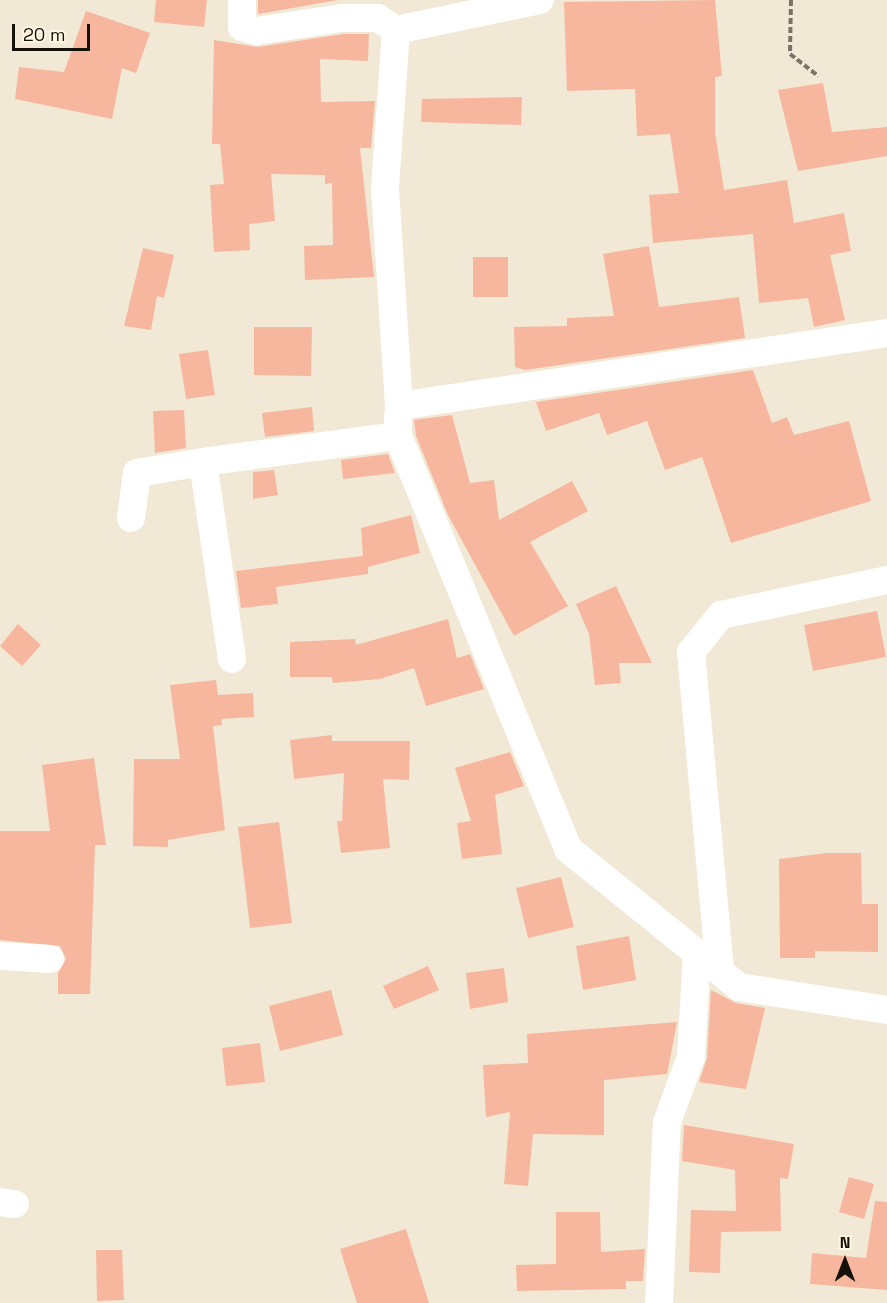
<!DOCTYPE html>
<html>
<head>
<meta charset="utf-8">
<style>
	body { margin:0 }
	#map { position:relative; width:887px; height:1303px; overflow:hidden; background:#f1e9d5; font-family:"Space Grotesk",sans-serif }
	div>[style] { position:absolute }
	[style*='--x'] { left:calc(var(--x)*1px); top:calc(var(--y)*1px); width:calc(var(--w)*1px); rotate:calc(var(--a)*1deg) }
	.building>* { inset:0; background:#f7b79f }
	.path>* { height:4px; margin-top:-2px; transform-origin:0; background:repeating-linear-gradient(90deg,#797467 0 6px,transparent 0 9px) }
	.street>* { height:28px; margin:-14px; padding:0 14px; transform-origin:14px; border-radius:14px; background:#fff }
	span { translate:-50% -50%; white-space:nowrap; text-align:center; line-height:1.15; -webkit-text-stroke:5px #fff7e2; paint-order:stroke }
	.north { position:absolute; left:815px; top:1231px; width:60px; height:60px; -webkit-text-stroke:4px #fff7e2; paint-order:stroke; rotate:0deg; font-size:16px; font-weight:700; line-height:24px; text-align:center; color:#14110a }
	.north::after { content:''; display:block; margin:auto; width:21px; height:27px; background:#14110a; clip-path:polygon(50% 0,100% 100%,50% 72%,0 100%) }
	.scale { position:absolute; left:12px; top:24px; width:78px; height:27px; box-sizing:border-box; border:3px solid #14110a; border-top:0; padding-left:8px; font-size:18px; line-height:21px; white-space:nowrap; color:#14110a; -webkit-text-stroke:4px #fff7e2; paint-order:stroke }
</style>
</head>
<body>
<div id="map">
	<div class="building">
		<i style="clip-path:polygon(156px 0,207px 0,204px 27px,154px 22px)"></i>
		<i style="clip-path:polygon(258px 0,338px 0,258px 14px)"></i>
		<i style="clip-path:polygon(715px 0,722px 76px,715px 77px,715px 132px,724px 190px,787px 180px,794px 223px,844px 213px,851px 251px,830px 255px,845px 320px,814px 327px,808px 298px,759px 303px,753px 234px,653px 243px,649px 195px,679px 193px,670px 134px,637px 136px,635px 89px,567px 91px,564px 2px)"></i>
		<i style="clip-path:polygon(86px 11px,150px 33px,136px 73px,122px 68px,112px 119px,15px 99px,19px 67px,64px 72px)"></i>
		<i style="clip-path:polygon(343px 34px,369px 34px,368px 61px,320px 59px,321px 102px,375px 101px,371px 148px,360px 148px,374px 277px,305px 280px,304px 246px,333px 245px,332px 183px,325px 184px,325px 175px,271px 174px,275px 221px,249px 224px,250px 250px,214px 252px,210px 185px,224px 184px,220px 144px,212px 144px,214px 40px,258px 47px)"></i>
		<i style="clip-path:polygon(823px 83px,832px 132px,887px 127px,887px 156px,798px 171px,778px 90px)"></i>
		<i style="clip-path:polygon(522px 97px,521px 125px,421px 122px,422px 99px)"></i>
		<i style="clip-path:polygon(649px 246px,659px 307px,739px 297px,745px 338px,525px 370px,515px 367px,514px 327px,567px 326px,567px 318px,614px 316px,603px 254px)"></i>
		<i style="clip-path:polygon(143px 248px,174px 255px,164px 298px,157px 296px,151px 330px,124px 326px)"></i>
		<i style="clip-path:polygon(473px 257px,508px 257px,508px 297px,473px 297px)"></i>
		<i style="clip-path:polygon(254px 327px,312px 327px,311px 376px,254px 375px)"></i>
		<i style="clip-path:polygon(208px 350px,215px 395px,186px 399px,179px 354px)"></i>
		<i style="clip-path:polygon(753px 370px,772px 423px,787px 417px,794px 435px,849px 421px,871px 501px,731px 543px,702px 457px,665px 470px,647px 421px,607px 435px,599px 413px,546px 431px,536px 402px)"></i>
		<i style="clip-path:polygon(312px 407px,314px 431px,265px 437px,262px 413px)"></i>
		<i style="clip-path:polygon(184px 410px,186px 448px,155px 453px,153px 411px)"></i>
		<i style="clip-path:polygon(452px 415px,470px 483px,494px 480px,499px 520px,572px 481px,588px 511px,530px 542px,568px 606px,514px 636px,448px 515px,416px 436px,414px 420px)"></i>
		<i style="clip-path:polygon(388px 454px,395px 473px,343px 479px,341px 460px)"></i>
		<i style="clip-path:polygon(274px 470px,278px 495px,253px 499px,253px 472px)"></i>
		<i style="clip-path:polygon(411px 515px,420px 553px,368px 567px,368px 574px,276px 587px,278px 604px,241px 608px,236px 571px,363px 556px,361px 528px)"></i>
		<i style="clip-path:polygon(616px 586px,652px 663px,619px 663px,621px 683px,595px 685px,589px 634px,576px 604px)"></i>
		<i style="clip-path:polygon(877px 611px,886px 657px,813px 671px,804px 625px)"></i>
		<i style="clip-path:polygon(448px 619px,457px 658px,470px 654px,484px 689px,426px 706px,414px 668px,380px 679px,333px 683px,332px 677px,290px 677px,290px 642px,355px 639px,356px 645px)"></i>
		<i style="clip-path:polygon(18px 624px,41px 645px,22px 666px,0 646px)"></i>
		<i style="clip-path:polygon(216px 680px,218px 695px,253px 693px,254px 717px,221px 719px,222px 725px,213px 726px,225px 830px,168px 840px,168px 847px,133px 846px,134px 759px,180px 759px,170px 685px)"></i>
		<i style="clip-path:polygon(332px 735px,332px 741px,410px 741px,409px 780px,383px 779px,390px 848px,341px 853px,337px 821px,342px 821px,344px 773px,294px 779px,290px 740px)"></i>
		<i style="clip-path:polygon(510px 752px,524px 786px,495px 795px,502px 854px,462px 859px,457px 823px,471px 821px,455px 768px)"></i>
		<i style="clip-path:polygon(94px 758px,106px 845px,95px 845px,90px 994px,58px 994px,58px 973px,66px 959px,60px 946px,0 940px,0 831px,50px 831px,42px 765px)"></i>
		<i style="clip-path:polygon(279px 822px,292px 923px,250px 928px,238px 827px)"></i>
		<i style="clip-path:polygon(827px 853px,861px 853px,862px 904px,878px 904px,878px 952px,815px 951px,815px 958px,780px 958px,779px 859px)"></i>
		<i style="clip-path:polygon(561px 877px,574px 927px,528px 938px,516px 888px)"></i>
		<i style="clip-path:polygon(629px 936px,636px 980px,583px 990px,576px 946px)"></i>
		<i style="clip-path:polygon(428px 966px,439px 990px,394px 1009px,383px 986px)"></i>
		<i style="clip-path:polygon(504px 968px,508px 1002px,470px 1009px,466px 973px)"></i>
		<i style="clip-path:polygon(331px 990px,343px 1035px,280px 1051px,269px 1006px)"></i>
		<i style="clip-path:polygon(711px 990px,736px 1003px,765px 1008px,746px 1089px,699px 1082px,707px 1058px)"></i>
		<i style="clip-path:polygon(677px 1022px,667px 1074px,604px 1080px,604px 1135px,533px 1134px,528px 1186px,504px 1184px,510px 1112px,486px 1117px,483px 1065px,528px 1063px,527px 1034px)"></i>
		<i style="clip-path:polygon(260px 1043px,265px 1082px,226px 1086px,222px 1048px)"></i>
		<i style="clip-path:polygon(684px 1125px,794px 1144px,788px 1179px,780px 1178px,781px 1231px,721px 1232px,720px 1273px,689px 1272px,691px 1210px,736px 1211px,735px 1170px,682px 1161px)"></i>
		<i style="clip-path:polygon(849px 1177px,874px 1184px,864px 1219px,839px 1212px)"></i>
		<i style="clip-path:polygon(875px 1201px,887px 1202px,887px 1290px,810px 1284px,812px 1253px,866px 1258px)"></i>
		<i style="clip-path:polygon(556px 1212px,600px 1212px,601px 1252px,645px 1249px,643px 1281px,626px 1281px,626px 1289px,517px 1291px,516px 1265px,556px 1264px)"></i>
		<i style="clip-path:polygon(406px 1229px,429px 1303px,357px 1303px,340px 1249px)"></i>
		<i style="clip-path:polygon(96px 1250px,122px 1250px,124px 1300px,97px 1301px)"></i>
	</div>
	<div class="path">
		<i style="--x:791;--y:0;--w:54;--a:91.1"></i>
		<i style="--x:790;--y:54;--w:36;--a:38"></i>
	</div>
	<div class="street">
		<i style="--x:242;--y:0;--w:27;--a:90"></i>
		<i style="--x:242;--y:27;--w:15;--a:16"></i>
		<i style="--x:256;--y:31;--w:87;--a:-8.6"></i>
		<i style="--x:342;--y:18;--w:36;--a:0"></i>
		<i style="--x:378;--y:18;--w:22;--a:34"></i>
		<i style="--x:396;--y:30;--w:159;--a:94"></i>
		<i style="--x:385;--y:189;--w:217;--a:86.3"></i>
		<i style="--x:399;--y:406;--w:493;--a:-8.5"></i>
		<i style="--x:396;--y:30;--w:147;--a:-11.8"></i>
		<i style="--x:398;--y:436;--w:447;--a:67.6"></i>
		<i style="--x:568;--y:849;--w:220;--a:38.9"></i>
		<i style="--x:739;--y:987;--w:150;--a:8.8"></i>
		<i style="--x:131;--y:518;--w:45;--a:-82.4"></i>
		<i style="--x:137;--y:473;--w:67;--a:-9.5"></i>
		<i style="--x:232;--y:659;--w:199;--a:-98.4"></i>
		<i style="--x:203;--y:462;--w:197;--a:-7.6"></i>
		<i style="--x:398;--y:436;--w:20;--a:-90"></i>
		<i style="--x:0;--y:956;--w:50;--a:3.4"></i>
		<i style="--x:720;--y:971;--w:320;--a:-95.2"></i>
		<i style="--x:691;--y:652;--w:48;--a:-51"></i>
		<i style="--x:721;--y:615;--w:170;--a:-11.9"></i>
		<i style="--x:0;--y:1202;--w:15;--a:8"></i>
		<i style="--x:659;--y:1303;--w:181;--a:-87.5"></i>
		<i style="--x:667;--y:1122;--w:69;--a:-69.7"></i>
		<i style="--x:691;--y:1057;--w:104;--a:-86.7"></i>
	</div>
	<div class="north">N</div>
	<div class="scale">20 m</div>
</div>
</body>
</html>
